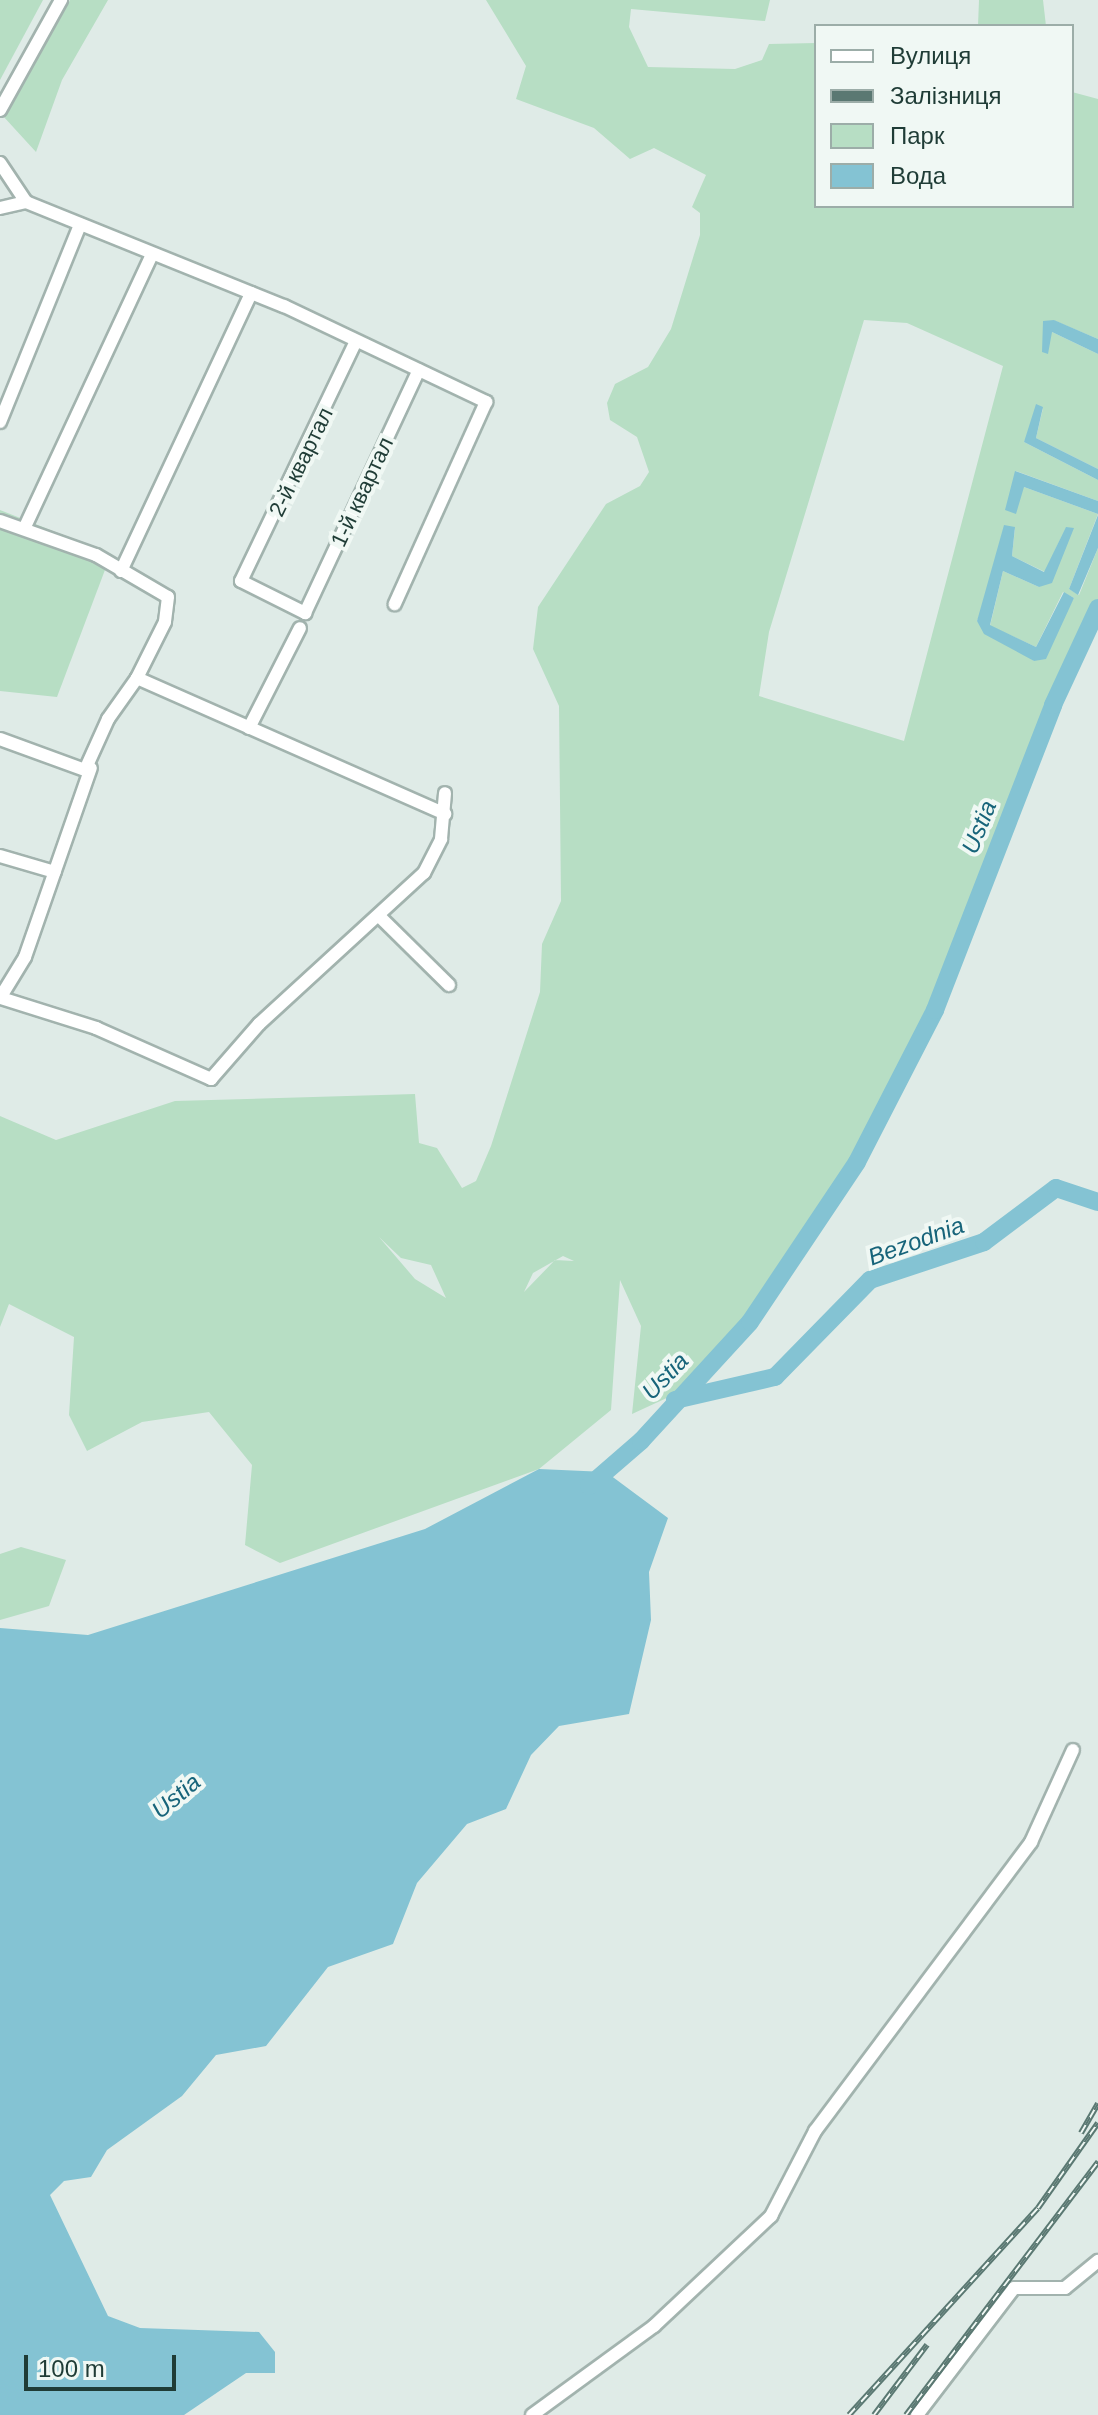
<!DOCTYPE html>
<html>
<head>
<meta charset="utf-8">
<style>
	body { margin:0 }
	#map { position:relative; width:1098px; height:2415px; overflow:hidden; background:#dfebe7; font-family:Arial,sans-serif }
	div>[style] { position:absolute }
	[style*='--x'] { left:calc(var(--x)*1px); top:calc(var(--y)*1px); width:calc(var(--w)*1px); rotate:calc(var(--a)*1deg) }
	.green>* { inset:0; background:#b7dec4 }
	.water>* { inset:0; background:#84c3d3 }
	.river>* { height:18px; margin:-9px; padding:0 9px; transform-origin:9px; border-radius:9px; background:#84c3d3 }
	.roads { filter:drop-shadow(2px 0 #a2b3ae) drop-shadow(-2px 0 #a2b3ae) drop-shadow(0 2px #a2b3ae) drop-shadow(0 -2px #a2b3ae) }
	.minor>* { height:12px; margin:-6px; padding:0 6px; transform-origin:6px; border-radius:6px; background:#fff }
	.rail>* { height:6px; margin-top:-3px; transform-origin:0; background:repeating-linear-gradient(90deg,#f0f8f4 0 9px,#5a7872 0 18px); box-sizing:border-box; border-block:2px solid #5a7872 }
	span { translate:-50% -50%; white-space:nowrap; text-align:center; line-height:1.15; -webkit-text-stroke:8px #f0f8f4; paint-order:stroke }
	.street-label { font-size:22px; color:#1f3c36 }
	.water-label { font-size:24px; color:#17647a; font-style:italic }
	.legend { position:absolute; left:814px; top:24px; width:260px; height:184px; box-sizing:border-box; background:#f0f8f4; border:2px solid #9cada8; margin:0; padding:10px 14px; list-style:none; font-size:24px; color:#1f3c36 }
	.legend li { display:flex; align-items:center; gap:16px; height:40px }
	.legend b { width:40px; border:2px solid #9cada8 }
	.scale { position:absolute; left:24px; top:2355px; width:152px; height:36px; box-sizing:border-box; border:4px solid #1f3c36; border-top:0; padding-left:10px; font-size:24px; line-height:28px; white-space:nowrap; color:#1f3c36; -webkit-text-stroke:6px #f0f8f4; paint-order:stroke }
</style>
</head>
<body>
<div id="map">
	<div class="green">
		<i style="clip-path:polygon(0 0,43px 0,0 80px)"></i>
		<i style="clip-path:polygon(70px 0,108px 0,62px 80px,36px 152px,3px 116px)"></i>
		<i style="clip-path:polygon(evenodd,486px 0,770px 0,765px 21px,631px 9px,629px 27px,648px 67px,735px 69px,762px 60px,769px 44px,816px 43px,816px 206px,1072px 206px,1072px 92px,1098px 99px,1098px 339px,1053px 320px,1052px 332px,1098px 354px,1098px 469px,1036px 438px,1043px 408px,1024px 442px,1098px 480px,1098px 501px,1016px 471px,1024px 487px,1098px 514px,1069px 589px,1079px 595px,1098px 548px,1098px 600px,1049px 704px,902px 1074px,808px 1230px,744px 1318px,671px 1396px,632px 1414px,641px 1326px,620px 1280px,611px 1410px,539px 1469px,280px 1563px,245px 1545px,252px 1465px,209px 1412px,142px 1422px,87px 1451px,69px 1415px,74px 1337px,9px 1304px,0 1327px,0 1116px,56px 1140px,175px 1101px,415px 1094px,419px 1143px,437px 1148px,462px 1188px,476px 1181px,491px 1146px,540px 992px,542px 944px,561px 901px,559px 706px,533px 649px,538px 607px,606px 504px,640px 486px,649px 472px,637px 437px,610px 420px,607px 403px,615px 384px,648px 367px,671px 329px,700px 235px,700px 213px,692px 207px,706px 175px,654px 148px,630px 159px,594px 128px,516px 99px,526px 66px,486px 0,864px 320px,907px 323px,1003px 366px,904px 741px,759px 696px,769px 632px,864px 320px,486px 0,1066px 527px,1039px 587px,1003px 571px,990px 626px,1036px 647px,1063px 592px,1074px 598px,1034px 661px,977px 621px,1015px 528px,1012px 556px,1045px 572px,1066px 527px,486px 0,379px 1237px,401px 1258px,431px 1265px,446px 1298px,415px 1279px,379px 1237px,486px 0,563px 1256px,574px 1261px,555px 1260px,524px 1292px,533px 1273px,563px 1256px)"></i>
		<i style="clip-path:polygon(979px 0,1043px 0,1046px 26px,978px 26px)"></i>
		<i style="clip-path:polygon(0 510px,111px 554px,57px 697px,0 691px)"></i>
		<i style="clip-path:polygon(21px 1547px,66px 1560px,49px 1606px,0 1620px,0 1554px)"></i>
	</div>
	<div class="water">
		<i style="clip-path:polygon(1054px 320px,1098px 339px,1098px 354px,1052px 332px,1048px 354px,1042px 352px,1043px 321px)"></i>
		<i style="clip-path:polygon(1036px 404px,1043px 407px,1036px 438px,1098px 469px,1098px 480px,1024px 442px)"></i>
		<i style="clip-path:polygon(1015px 471px,1098px 501px,1098px 514px,1024px 487px,1016px 514px,1005px 510px)"></i>
		<i style="clip-path:polygon(1098px 515px,1098px 548px,1078px 595px,1069px 589px)"></i>
		<i style="clip-path:polygon(1004px 525px,1015px 527px,1012px 556px,1044px 572px,1066px 527px,1074px 528px,1052px 583px,1039px 587px,1003px 571px,990px 625px,1036px 647px,1064px 592px,1074px 598px,1046px 659px,1034px 661px,984px 634px,977px 621px)"></i>
		<i style="clip-path:polygon(539px 1469px,606px 1472px,668px 1518px,649px 1572px,651px 1620px,629px 1714px,559px 1726px,531px 1755px,506px 1809px,467px 1824px,417px 1883px,393px 1944px,328px 1967px,266px 2046px,216px 2055px,182px 2096px,107px 2150px,91px 2177px,64px 2181px,50px 2195px,108px 2316px,140px 2328px,259px 2332px,275px 2352px,275px 2373px,246px 2373px,184px 2415px,0 2415px,0 1628px,88px 1635px,425px 1529px)"></i>
	</div>
	<div class="river">
		<i style="--x:675;--y:1400;--w:103;--a:-13"></i>
		<i style="--x:775;--y:1377;--w:136;--a:-45.6"></i>
		<i style="--x:870;--y:1280;--w:120;--a:-18.4"></i>
		<i style="--x:984;--y:1242;--w:90;--a:-36.9"></i>
		<i style="--x:1056;--y:1188;--w:44;--a:18.4"></i>
		<i style="--x:589;--y:1486;--w:69;--a:-40.9"></i>
		<i style="--x:641;--y:1441;--w:161;--a:-47.5"></i>
		<i style="--x:750;--y:1322;--w:192;--a:-56.2"></i>
		<i style="--x:857;--y:1162;--w:171;--a:-62.8"></i>
		<i style="--x:935;--y:1010;--w:327;--a:-68.8"></i>
		<i style="--x:1053;--y:705;--w:107;--a:-65.1"></i>
	</div>
	<div class="roads">
		<div class="minor">
			<i style="--x:0;--y:110;--w:126;--a:-61"></i>
			<i style="--x:0;--y:163;--w:47;--a:56.3"></i>
			<i style="--x:0;--y:208;--w:27;--a:-13"></i>
			<i style="--x:26;--y:202;--w:278;--a:22"></i>
			<i style="--x:284;--y:306;--w:224;--a:25.4"></i>
			<i style="--x:486;--y:402;--w:222;--a:114.3"></i>
			<i style="--x:356;--y:341;--w:266;--a:115.6"></i>
			<i style="--x:241;--y:581;--w:72;--a:26.6"></i>
			<i style="--x:305;--y:613;--w:268;--a:-64.9"></i>
			<i style="--x:0;--y:422;--w:213;--a:-67.9"></i>
			<i style="--x:0;--y:521;--w:102;--a:19.5"></i>
			<i style="--x:96;--y:555;--w:83;--a:30.3"></i>
			<i style="--x:168;--y:597;--w:25;--a:97"></i>
			<i style="--x:165;--y:622;--w:63;--a:116.6"></i>
			<i style="--x:137;--y:678;--w:337;--a:23.8"></i>
			<i style="--x:24;--y:529;--w:302;--a:-65"></i>
			<i style="--x:121;--y:571;--w:307;--a:-64.9"></i>
			<i style="--x:249;--y:728;--w:112;--a:-63"></i>
			<i style="--x:0;--y:739;--w:90;--a:20"></i>
			<i style="--x:85;--y:770;--w:56;--a:-65.7"></i>
			<i style="--x:108;--y:719;--w:50;--a:-54.7"></i>
			<i style="--x:0;--y:856;--w:57;--a:16.2"></i>
			<i style="--x:380;--y:917;--w:97;--a:44.6"></i>
			<i style="--x:0;--y:998;--w:48;--a:-58.6"></i>
			<i style="--x:25;--y:957;--w:200;--a:-70.8"></i>
			<i style="--x:1;--y:998;--w:100;--a:17.5"></i>
			<i style="--x:96;--y:1028;--w:126;--a:23.9"></i>
			<i style="--x:211;--y:1079;--w:73;--a:-48.9"></i>
			<i style="--x:259;--y:1024;--w:224;--a:-42.5"></i>
			<i style="--x:424;--y:873;--w:38;--a:-63"></i>
			<i style="--x:441;--y:839;--w:46;--a:-85"></i>
			<i style="--x:532;--y:2415;--w:151;--a:-36.1"></i>
			<i style="--x:654;--y:2326;--w:161;--a:-43.2"></i>
			<i style="--x:771;--y:2216;--w:96;--a:-62.6"></i>
			<i style="--x:815;--y:2131;--w:361;--a:-53.2"></i>
			<i style="--x:1031;--y:1842;--w:101;--a:-65.5"></i>
			<i style="--x:917;--y:2415;--w:160;--a:-52.6"></i>
			<i style="--x:1014;--y:2288;--w:51;--a:0"></i>
			<i style="--x:1065;--y:2288;--w:43;--a:-39.3"></i>
		</div>
	</div>
	<div class="rail">
		<i style="--x:1081;--y:2133;--w:34;--a:-60"></i>
		<i style="--x:849;--y:2415;--w:280;--a:-47.6"></i>
		<i style="--x:1038;--y:2208;--w:104;--a:-54.8"></i>
		<i style="--x:874;--y:2415;--w:88;--a:-52.9"></i>
		<i style="--x:906;--y:2415;--w:318;--a:-52.8"></i>
	</div>
	<div class="street-label">
		<span style="left:301px;top:462px;rotate:-64deg">2-й квартал</span>
		<span style="left:362px;top:492px;rotate:-65deg">1-й квартал</span>
	</div>
	<div class="water-label">
		<span style="left:979px;top:827px;rotate:-68deg">Ustia</span>
		<span style="left:916px;top:1241px;rotate:-20deg">Bezodnia</span>
		<span style="left:665px;top:1376px;rotate:-46deg">Ustia</span>
		<span style="left:176px;top:1796px;rotate:-40deg">Ustia</span>
	</div>
	<ul class="legend">
	<li><b style="height:10px;background:#fff"></b>Вулиця</li>
	<li><b style="height:10px;background:#5a7872"></b>Залізниця</li>
	<li><b style="height:22px;background:#b7dec4"></b>Парк</li>
	<li><b style="height:22px;background:#84c3d3"></b>Вода</li>
	</ul>
	<div class="scale">100 m</div>
</div>
</body>
</html>
